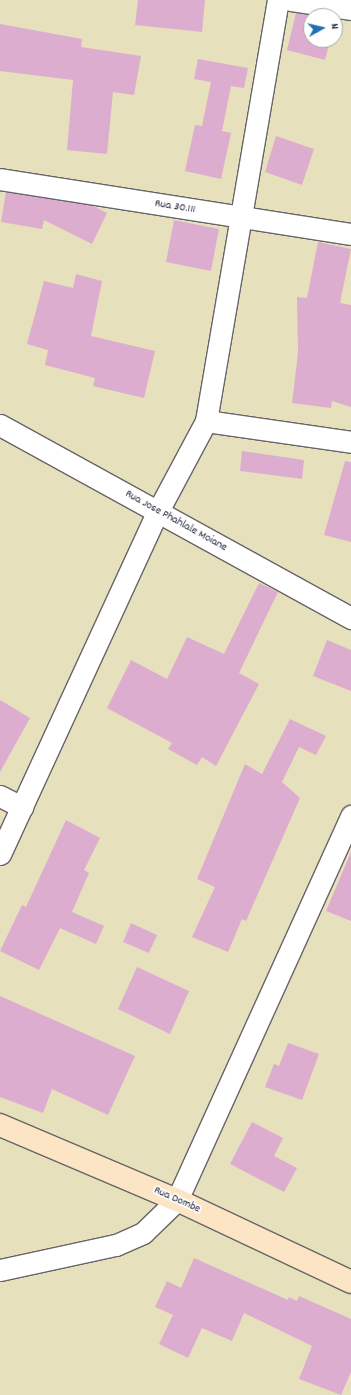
<!DOCTYPE html>
<html>
<head>
<meta charset="utf-8">
<style>
	body { margin:0 }
	#map { position:relative; width:351px; height:1395px; overflow:hidden; background:#e7e0bc; font-family:Dekko,sans-serif }
	div>[style] { position:absolute }
	[style*='--x'] { left:calc(var(--x)*1px); top:calc(var(--y)*1px); width:calc(var(--w)*1px); rotate:calc(var(--a)*1deg) }
	.building>* { inset:0; background:#ddadcf }
	.roads { filter:drop-shadow(1px 0 #676468) drop-shadow(-1px 0 #676468) drop-shadow(0 1px #676468) drop-shadow(0 -1px #676468) }
	.street>* { height:21px; margin:-10.5px; padding:0 10.5px; transform-origin:10.5px; border-radius:10.5px; background:#fff }
	.secondary>* { height:22px; margin:-11px; padding:0 11px; transform-origin:11px; border-radius:11px; background:#fce5c4 }
	span { translate:-50% -50%; white-space:nowrap; text-align:center; line-height:1.15; -webkit-text-stroke:3.5px #fff; paint-order:stroke }
	.street-label { font-size:12px; color:#22223b }
	.north { position:absolute; left:303px; top:8px; width:40px; height:40px; box-sizing:border-box; background:#fff; border:1px solid #a7a7b1; border-radius:50%; rotate:82deg; font-size:11px; font-weight:700; line-height:16px; text-align:center; color:#22223b }
	.north::after { content:''; display:block; margin:auto; width:14px; height:18px; background:#1f6fb2; clip-path:polygon(50% 0,100% 100%,50% 72%,0 100%) }
</style>
</head>
<body>
<div id="map">
	<div class="building">
		<i style="clip-path:polygon(138px 0,205px 0,202px 32px,135px 25px)"></i>
		<i style="clip-path:polygon(296px 13px,316px 16px,311px 16px,311px 40px,330px 40px,325px 60px,287px 50px)"></i>
		<i style="clip-path:polygon(0 24px,82px 39px,81px 47px,141px 56px,134px 95px,113px 92px,107px 154px,67px 150px,73px 80px,0 71px)"></i>
		<i style="clip-path:polygon(198px 59px,248px 68px,244px 88px,231px 86px,222px 131px,231px 133px,221px 179px,185px 171px,195px 125px,202px 126px,211px 82px,194px 79px)"></i>
		<i style="clip-path:polygon(276px 136px,314px 149px,302px 185px,265px 172px)"></i>
		<i style="clip-path:polygon(6px 192px,91px 205px,107px 213px,92px 244px,44px 220px,42px 229px,1px 222px)"></i>
		<i style="clip-path:polygon(174px 220px,219px 229px,211px 271px,166px 262px)"></i>
		<i style="clip-path:polygon(318px 242px,351px 249px,340px 303px,351px 305px,351px 407px,332px 401px,331px 408px,292px 403px,298px 353px,297px 297px,307px 298px)"></i>
		<i style="clip-path:polygon(76px 274px,102px 281px,91px 336px,155px 351px,144px 398px,93px 386px,95px 378px,45px 365px,48px 350px,27px 344px,44px 281px,73px 288px)"></i>
		<i style="clip-path:polygon(242px 451px,304px 460px,302px 479px,240px 471px)"></i>
		<i style="clip-path:polygon(345px 461px,351px 462px,351px 542px,324px 535px)"></i>
		<i style="clip-path:polygon(259px 583px,278px 592px,239px 673px,259px 684px,216px 766px,202px 757px,197px 765px,168px 749px,172px 743px,107px 708px,131px 660px,167px 679px,187px 637px,224px 654px)"></i>
		<i style="clip-path:polygon(327px 640px,351px 650px,351px 691px,313px 676px)"></i>
		<i style="clip-path:polygon(0 700px,30px 718px,0 772px)"></i>
		<i style="clip-path:polygon(290px 719px,326px 736px,316px 755px,299px 747px,282px 782px,300px 798px,246px 921px,242px 919px,228px 952px,192px 937px,215px 887px,197px 879px,245px 764px,262px 774px)"></i>
		<i style="clip-path:polygon(66px 820px,100px 838px,84px 870px,89px 873px,72px 912px,104px 926px,96px 944px,60px 928px,39px 970px,0 951px,22px 905px,26px 907px)"></i>
		<i style="clip-path:polygon(351px 852px,351px 921px,326px 911px)"></i>
		<i style="clip-path:polygon(131px 923px,157px 935px,149px 953px,123px 942px)"></i>
		<i style="clip-path:polygon(137px 967px,189px 991px,170px 1034px,118px 1009px)"></i>
		<i style="clip-path:polygon(0 996px,135px 1056px,108px 1115px,52px 1089px,43px 1113px,0 1097px)"></i>
		<i style="clip-path:polygon(288px 1043px,319px 1054px,302px 1100px,265px 1087px,274px 1064px,279px 1066px)"></i>
		<i style="clip-path:polygon(252px 1122px,283px 1138px,274px 1156px,297px 1168px,284px 1192px,230px 1164px)"></i>
		<i style="clip-path:polygon(194px 1258px,288px 1300px,289px 1297px,297px 1301px,299px 1296px,351px 1319px,351px 1372px,341px 1395px,299px 1379px,312px 1346px,244px 1313px,232px 1341px,202px 1328px,188px 1358px,159px 1344px,173px 1315px,155px 1307px,167px 1281px,181px 1288px)"></i>
	</div>
	<div class="roads">
		<div class="street">
			<i style="--x:290;--y:0;--w:62;--a:8.4"></i>
			<i style="--x:0;--y:179;--w:355;--a:8.9"></i>
			<i style="--x:206;--y:421;--w:147;--a:8.2"></i>
			<i style="--x:0;--y:425;--w:401;--a:28.8"></i>
			<i style="--x:0;--y:796;--w:25;--a:27"></i>
			<i style="--x:0;--y:854;--w:378;--a:-65.3"></i>
			<i style="--x:158;--y:511;--w:102;--a:-61.9"></i>
			<i style="--x:206;--y:421;--w:427;--a:-80.3"></i>
			<i style="--x:0;--y:1270;--w:119;--a:-12.2"></i>
			<i style="--x:116;--y:1245;--w:30;--a:-24"></i>
			<i style="--x:143;--y:1233;--w:47;--a:-44.1"></i>
			<i style="--x:177;--y:1200;--w:422;--a:-65.6"></i>
		</div>
		<div class="secondary">
			<i style="--x:0;--y:1125;--w:192;--a:23"></i>
			<i style="--x:177;--y:1200;--w:192;--a:25.2"></i>
		</div>
	</div>
	<div class="street-label">
		<span style="left:175px;top:207px;rotate:9deg">Rua 30.111</span>
		<span style="left:176px;top:521px;rotate:29deg">Rua Jose Phahlale Moiane</span>
		<span style="left:177px;top:1200px;rotate:24deg">Rua Dombe</span>
	</div>
	<div class="north">N</div>
</div>
</body>
</html>
